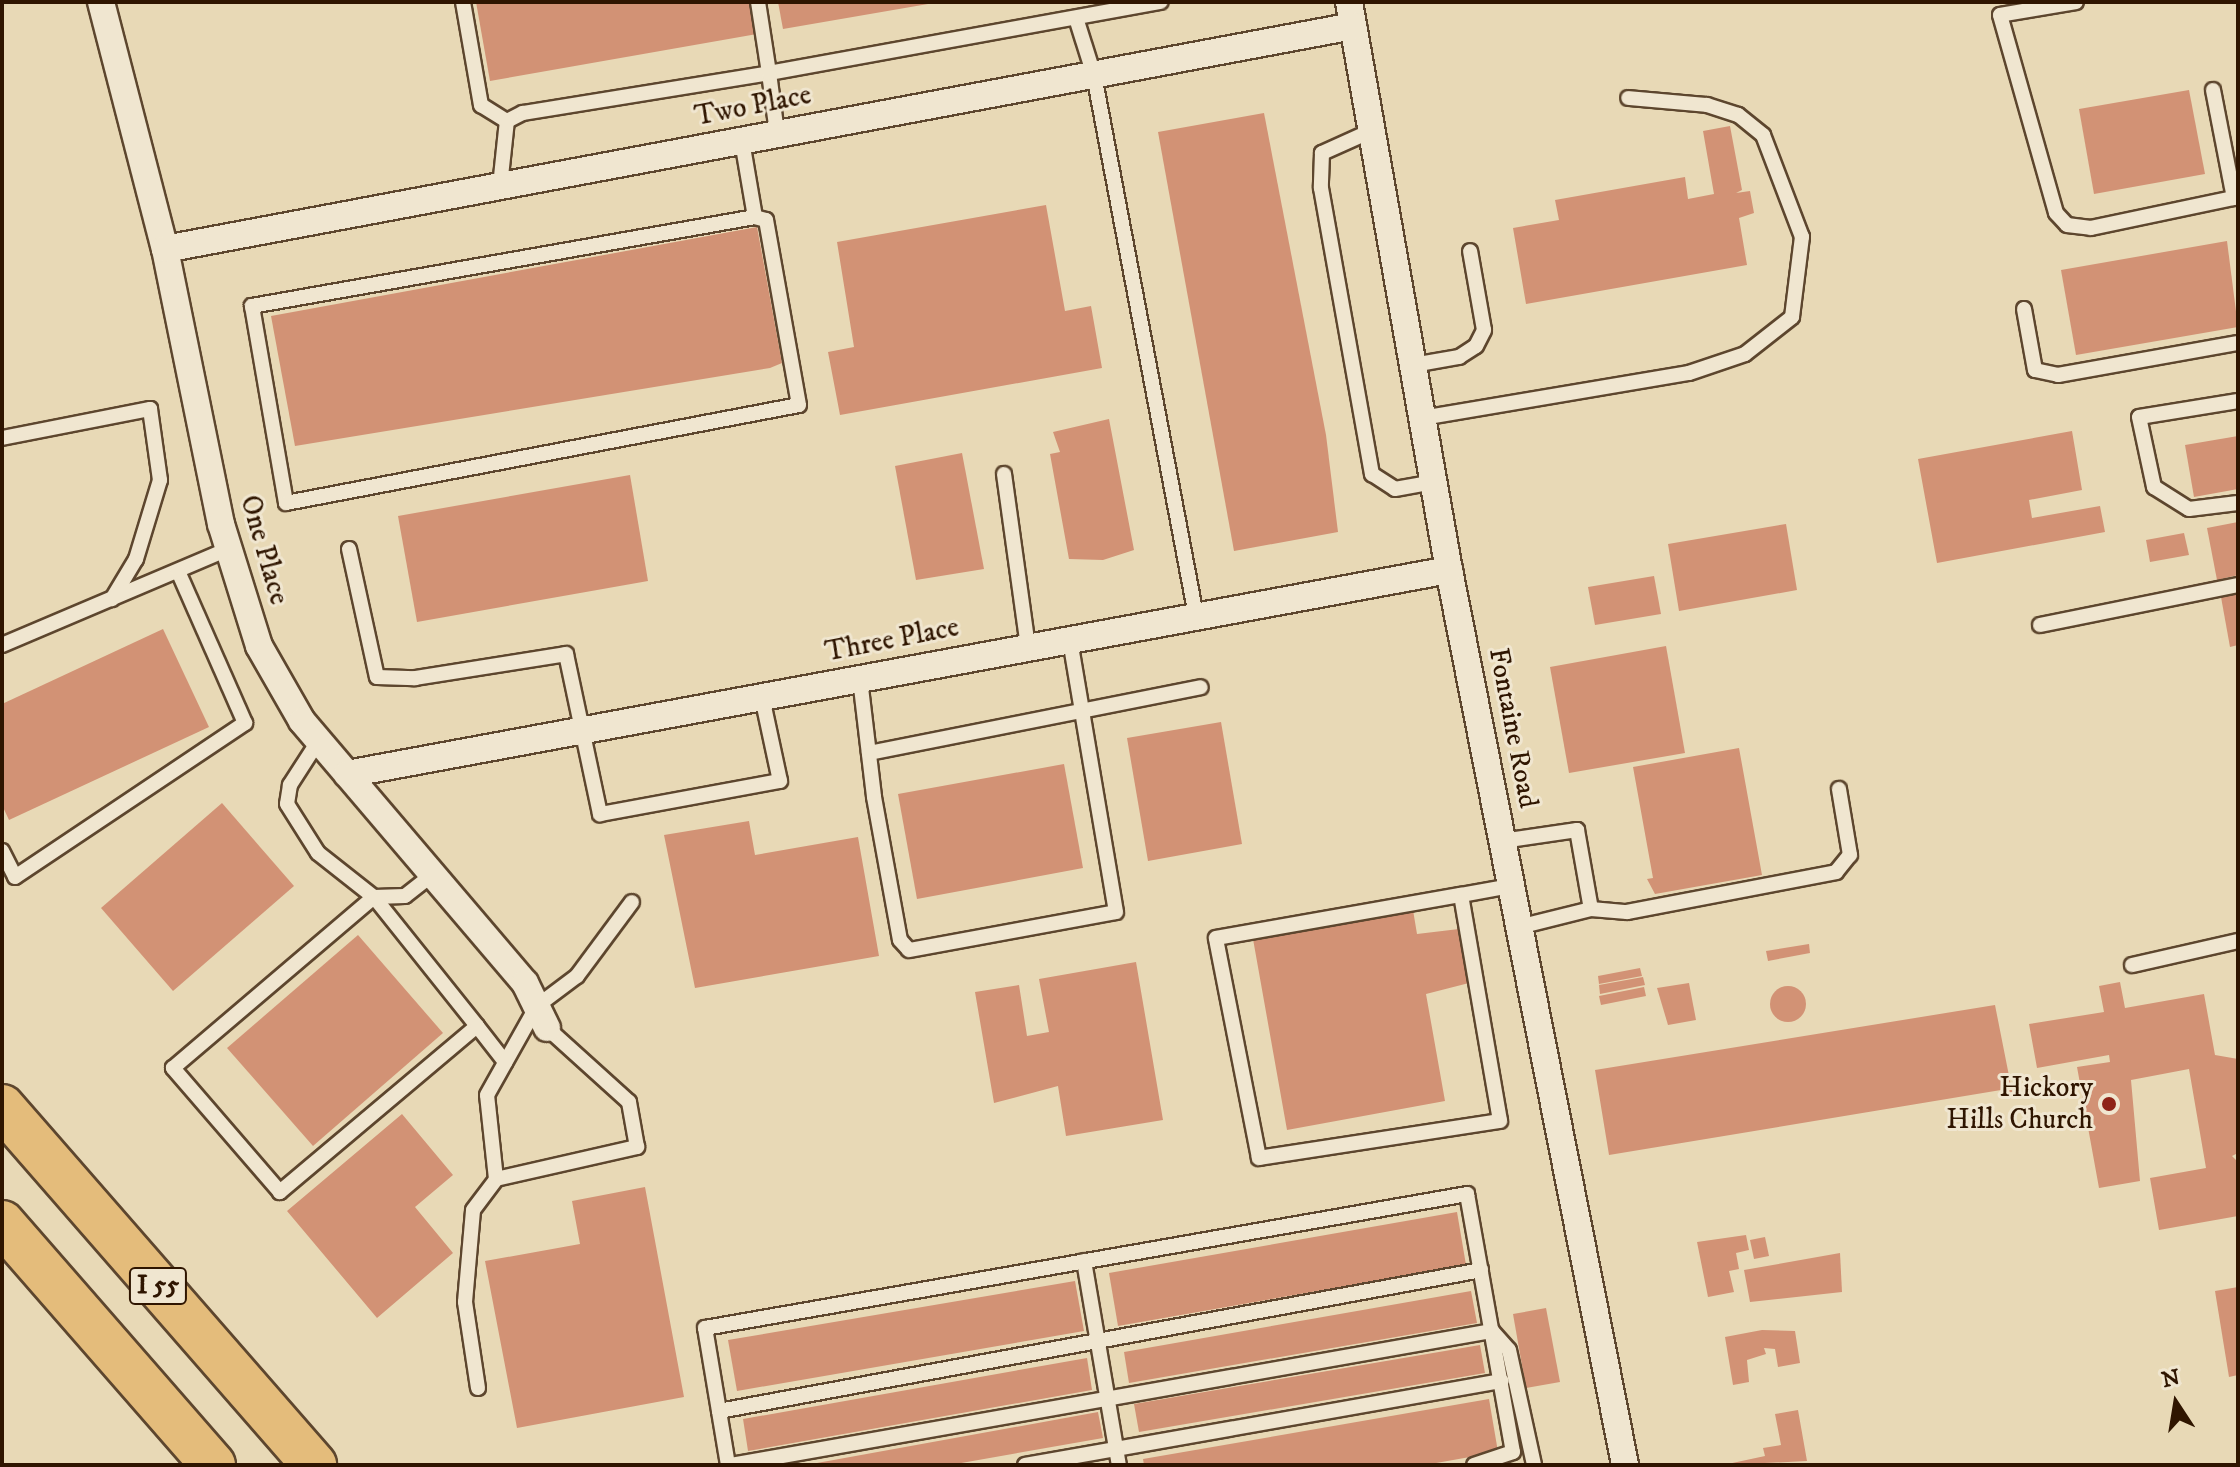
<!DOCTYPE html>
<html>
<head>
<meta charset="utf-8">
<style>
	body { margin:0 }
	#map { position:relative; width:2240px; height:1467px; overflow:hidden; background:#e8d9b6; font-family:"IM FELL DW Pica",serif }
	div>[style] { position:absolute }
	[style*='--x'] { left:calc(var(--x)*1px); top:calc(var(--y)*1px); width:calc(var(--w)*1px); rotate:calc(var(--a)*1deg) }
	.building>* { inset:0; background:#d29275 }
	.round { border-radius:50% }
	.roads { filter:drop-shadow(2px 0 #5d462e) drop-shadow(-2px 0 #5d462e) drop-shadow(0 2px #5d462e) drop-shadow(0 -2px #5d462e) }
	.lane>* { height:14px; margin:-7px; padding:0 7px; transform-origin:7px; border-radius:7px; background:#f0e6d0 }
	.street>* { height:26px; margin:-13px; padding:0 13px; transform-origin:13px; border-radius:13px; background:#f0e6d0 }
	.highway>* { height:44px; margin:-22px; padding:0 22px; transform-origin:22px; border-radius:22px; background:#e4bc7b }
	.dots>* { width:22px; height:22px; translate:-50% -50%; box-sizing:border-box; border:4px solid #f0e6d0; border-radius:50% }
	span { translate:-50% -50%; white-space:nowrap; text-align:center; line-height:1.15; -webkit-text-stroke:6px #f0e6d0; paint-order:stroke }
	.shield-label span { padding:2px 6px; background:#f0e6d0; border:2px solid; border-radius:6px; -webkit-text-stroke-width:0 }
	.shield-label { font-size:26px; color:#2f1500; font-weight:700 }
	.street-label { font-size:28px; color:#2f1500 }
	.poi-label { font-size:28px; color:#2f1500 }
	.right { translate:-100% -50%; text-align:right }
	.frame { position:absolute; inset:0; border:4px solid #2f1500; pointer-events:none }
	.north { position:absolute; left:2136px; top:1363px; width:80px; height:80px; -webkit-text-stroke:6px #f0e6d0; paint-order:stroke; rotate:348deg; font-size:22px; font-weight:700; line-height:32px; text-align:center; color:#2f1500 }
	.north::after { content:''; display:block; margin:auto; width:28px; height:36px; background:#2f1500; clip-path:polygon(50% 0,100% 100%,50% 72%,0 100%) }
</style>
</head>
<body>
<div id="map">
	<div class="building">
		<i style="clip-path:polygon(476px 2px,751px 2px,757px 34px,490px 81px)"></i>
		<i style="clip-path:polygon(778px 2px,928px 2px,928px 4px,783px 29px)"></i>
		<i style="clip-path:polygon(2189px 90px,2205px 174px,2094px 194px,2079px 109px)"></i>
		<i style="clip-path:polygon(1264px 113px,1326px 435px,1338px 532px,1234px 551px,1158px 132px)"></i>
		<i style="clip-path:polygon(1730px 126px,1742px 190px,1736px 193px,1750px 191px,1754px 213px,1739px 218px,1747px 265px,1526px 304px,1513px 228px,1559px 220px,1555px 200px,1685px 177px,1688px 199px,1714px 194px,1703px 131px)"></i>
		<i style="clip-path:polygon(1046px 205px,1065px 311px,1091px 306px,1102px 368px,840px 415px,828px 352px,854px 347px,837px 242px)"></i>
		<i style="clip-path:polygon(757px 227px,782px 363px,770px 368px,295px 446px,271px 316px)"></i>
		<i style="clip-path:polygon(2227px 241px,2238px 327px,2076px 355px,2061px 270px)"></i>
		<i style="clip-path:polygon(1109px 419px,1134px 550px,1103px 560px,1069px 559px,1050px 454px,1060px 452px,1053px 432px)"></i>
		<i style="clip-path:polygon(2072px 431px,2082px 490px,2029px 500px,2032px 518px,2100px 506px,2105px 532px,1937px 563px,1918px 459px)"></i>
		<i style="clip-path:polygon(2238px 436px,2238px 489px,2194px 497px,2185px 445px)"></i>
		<i style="clip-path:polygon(962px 453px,984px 569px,916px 580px,895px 466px)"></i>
		<i style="clip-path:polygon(630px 475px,648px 581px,417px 622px,398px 516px)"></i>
		<i style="clip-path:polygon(2238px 522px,2238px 575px,2217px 580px,2207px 528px)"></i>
		<i style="clip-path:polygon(1786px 524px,1797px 590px,1679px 611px,1668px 544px)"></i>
		<i style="clip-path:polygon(2184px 533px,2189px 555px,2150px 562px,2146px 540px)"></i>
		<i style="clip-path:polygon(1654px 576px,1661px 614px,1595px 625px,1588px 587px)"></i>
		<i style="clip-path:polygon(2238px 594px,2238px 645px,2230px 647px,2221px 597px)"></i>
		<i style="clip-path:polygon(163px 629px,209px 727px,9px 820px,2px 805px,2px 704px)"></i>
		<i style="clip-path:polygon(1666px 646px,1685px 753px,1569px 773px,1550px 667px)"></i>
		<i style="clip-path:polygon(1221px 722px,1242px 844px,1148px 861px,1127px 738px)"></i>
		<i style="clip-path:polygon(1739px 748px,1762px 875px,1655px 894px,1647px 879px,1653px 878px,1633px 767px)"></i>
		<i style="clip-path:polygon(1064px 764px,1083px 868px,917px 899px,898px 794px)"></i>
		<i style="clip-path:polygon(222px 803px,294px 886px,173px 991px,101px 908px)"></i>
		<i style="clip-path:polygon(749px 821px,755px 855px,858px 837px,879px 956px,695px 988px,664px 835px)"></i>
		<i style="clip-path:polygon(1413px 910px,1417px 934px,1459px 929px,1469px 983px,1426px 994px,1445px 1101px,1287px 1130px,1253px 939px)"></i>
		<i style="clip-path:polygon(358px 935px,443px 1033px,313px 1146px,227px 1048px)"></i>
		<i style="clip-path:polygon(1809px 944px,1810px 953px,1768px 961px,1766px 951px)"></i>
		<i style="clip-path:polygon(1136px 962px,1163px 1120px,1066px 1136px,1058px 1086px,994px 1103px,975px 992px,1019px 985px,1027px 1036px,1049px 1032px,1039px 979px)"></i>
		<i style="clip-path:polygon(1640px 968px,1642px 976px,1599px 984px,1598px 976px)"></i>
		<i style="clip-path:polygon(1643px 977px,1645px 985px,1600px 994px,1599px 985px)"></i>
		<i style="clip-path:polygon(2120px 982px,2125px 1008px,2204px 994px,2215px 1055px,2238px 1059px,2238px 1153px,2232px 1156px,2238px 1162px,2238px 1216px,2159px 1230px,2150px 1178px,2206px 1168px,2189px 1069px,2131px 1080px,2140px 1181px,2099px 1188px,2077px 1067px,2110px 1062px,2109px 1055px,2037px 1068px,2029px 1024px,2104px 1012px,2099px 986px)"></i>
		<i style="clip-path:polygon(1689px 983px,1696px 1020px,1668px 1025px,1657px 988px)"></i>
		<i class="round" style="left:1770px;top:986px;width:36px;height:36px"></i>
		<i style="clip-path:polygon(1644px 987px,1646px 996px,1601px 1005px,1599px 996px)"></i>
		<i style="clip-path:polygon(1995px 1005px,2013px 1096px,2007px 1089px,1609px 1155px,1595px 1070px)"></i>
		<i style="clip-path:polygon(402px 1114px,453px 1175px,415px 1207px,453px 1253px,377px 1318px,287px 1211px)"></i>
		<i style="clip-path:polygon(645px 1187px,684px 1397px,517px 1428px,485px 1261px,580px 1244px,572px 1201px)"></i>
		<i style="clip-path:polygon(1457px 1212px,1466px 1265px,1118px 1326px,1109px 1273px)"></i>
		<i style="clip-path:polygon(1746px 1235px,1749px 1250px,1736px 1253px,1739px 1269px,1729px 1271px,1734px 1292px,1708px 1297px,1697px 1242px)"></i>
		<i style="clip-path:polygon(1765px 1237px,1769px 1256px,1754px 1259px,1750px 1240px)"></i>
		<i style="clip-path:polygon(1840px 1253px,1842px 1292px,1750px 1302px,1744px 1270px)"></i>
		<i style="clip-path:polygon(1075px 1281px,1084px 1331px,737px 1391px,728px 1340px)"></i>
		<i style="clip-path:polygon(2238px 1287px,2238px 1375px,2229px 1377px,2215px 1291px)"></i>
		<i style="clip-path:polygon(1471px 1291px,1477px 1323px,1129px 1383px,1124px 1352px)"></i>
		<i style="clip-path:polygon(1546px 1308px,1560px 1382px,1526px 1388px,1513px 1314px)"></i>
		<i style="clip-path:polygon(1762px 1330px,1795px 1331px,1800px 1363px,1778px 1367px,1775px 1349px,1764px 1348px,1766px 1354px,1747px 1360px,1749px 1382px,1733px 1385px,1725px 1337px)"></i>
		<i style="clip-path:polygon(1480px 1345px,1485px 1373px,1139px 1432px,1134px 1404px)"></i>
		<i style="clip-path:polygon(1087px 1358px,1092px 1390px,748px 1451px,743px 1419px)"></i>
		<i style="clip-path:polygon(1489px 1399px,1498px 1452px,1425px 1465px,1144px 1465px,1143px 1459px)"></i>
		<i style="clip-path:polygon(1798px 1410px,1807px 1461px,1723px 1465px,1765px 1456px,1763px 1448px,1781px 1445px,1775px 1414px)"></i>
		<i style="clip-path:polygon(1098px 1412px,1103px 1438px,950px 1465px,806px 1465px)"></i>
	</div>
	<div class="roads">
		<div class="lane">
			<i style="--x:463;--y:2;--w:105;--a:80.1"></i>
			<i style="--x:481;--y:105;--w:31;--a:32"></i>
			<i style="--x:2076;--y:2;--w:77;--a:170.3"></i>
			<i style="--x:2000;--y:15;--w:206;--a:74.2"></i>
			<i style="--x:2056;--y:213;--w:16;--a:47"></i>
			<i style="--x:2067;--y:225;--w:24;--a:7"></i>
			<i style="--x:2091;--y:228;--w:150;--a:-11.9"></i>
			<i style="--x:1076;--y:18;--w:60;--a:72.5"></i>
			<i style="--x:1094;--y:75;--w:551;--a:79.32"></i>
			<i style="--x:2213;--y:90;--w:110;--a:79"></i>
			<i style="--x:1371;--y:131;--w:54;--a:155.8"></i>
			<i style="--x:1322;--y:153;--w:35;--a:92"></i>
			<i style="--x:1321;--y:188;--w:291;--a:79.9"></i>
			<i style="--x:1372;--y:474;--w:27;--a:33"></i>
			<i style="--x:1395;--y:489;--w:39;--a:-10"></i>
			<i style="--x:777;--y:133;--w:61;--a:-97.6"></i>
			<i style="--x:769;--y:73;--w:398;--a:-10.3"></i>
			<i style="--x:742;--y:141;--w:77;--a:80.3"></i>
			<i style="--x:755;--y:217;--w:511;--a:169.97"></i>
			<i style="--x:252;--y:306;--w:200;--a:80.2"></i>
			<i style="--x:286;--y:503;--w:522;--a:-10.82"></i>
			<i style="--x:799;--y:405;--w:188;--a:-100.1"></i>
			<i style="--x:766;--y:220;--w:11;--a:-165"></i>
			<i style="--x:500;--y:186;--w:65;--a:-83.9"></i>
			<i style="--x:507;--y:121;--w:18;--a:-27"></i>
			<i style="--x:523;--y:113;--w:249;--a:-9.2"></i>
			<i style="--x:769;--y:73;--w:72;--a:-98.8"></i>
			<i style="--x:2024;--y:309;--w:62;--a:79.8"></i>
			<i style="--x:2035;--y:370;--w:24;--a:12"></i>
			<i style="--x:2058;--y:375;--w:183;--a:-10.1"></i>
			<i style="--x:1413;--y:365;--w:47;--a:-9.9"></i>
			<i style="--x:1459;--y:357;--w:20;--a:-33"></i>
			<i style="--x:1476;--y:346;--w:18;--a:-63"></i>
			<i style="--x:1484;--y:330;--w:80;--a:-100"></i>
			<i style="--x:2238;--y:401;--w:100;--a:170.8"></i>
			<i style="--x:2139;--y:417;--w:72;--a:77.9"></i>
			<i style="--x:2154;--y:487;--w:41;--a:32.2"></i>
			<i style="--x:2189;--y:509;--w:49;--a:-7"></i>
			<i style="--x:1422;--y:418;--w:271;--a:-9.6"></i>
			<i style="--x:1689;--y:373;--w:59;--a:-18.7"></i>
			<i style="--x:1745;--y:354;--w:60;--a:-38.2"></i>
			<i style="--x:1792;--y:317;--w:81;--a:-82.9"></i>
			<i style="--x:1802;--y:237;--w:109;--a:-110.9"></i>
			<i style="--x:1763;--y:135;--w:32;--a:-141"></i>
			<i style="--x:1738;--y:115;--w:33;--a:-162"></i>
			<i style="--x:1707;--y:105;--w:79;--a:-174.9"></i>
			<i style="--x:2;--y:438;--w:151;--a:-11.1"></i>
			<i style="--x:150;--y:409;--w:72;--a:82"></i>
			<i style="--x:160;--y:480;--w:83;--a:106.9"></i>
			<i style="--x:136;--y:559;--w:47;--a:121"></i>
			<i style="--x:1004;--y:474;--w:175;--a:82.1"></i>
			<i style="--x:349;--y:549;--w:131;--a:77.7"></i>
			<i style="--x:377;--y:677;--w:38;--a:2"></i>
			<i style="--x:415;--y:678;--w:153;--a:-9"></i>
			<i style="--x:566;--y:654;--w:164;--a:78"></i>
			<i style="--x:600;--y:814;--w:183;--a:-10.4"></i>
			<i style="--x:780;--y:781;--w:86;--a:-102.1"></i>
			<i style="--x:2040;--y:625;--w:202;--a:-11.4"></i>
			<i style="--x:2;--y:645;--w:246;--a:-23"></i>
			<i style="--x:860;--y:679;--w:119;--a:83.2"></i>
			<i style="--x:874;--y:797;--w:145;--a:79.7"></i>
			<i style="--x:900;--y:940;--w:13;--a:48"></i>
			<i style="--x:909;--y:950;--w:210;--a:-10.4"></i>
			<i style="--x:1116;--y:912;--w:276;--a:-99.6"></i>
			<i style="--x:319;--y:740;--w:54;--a:122.8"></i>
			<i style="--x:290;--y:785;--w:19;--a:99"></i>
			<i style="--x:287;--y:804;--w:58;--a:57.7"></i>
			<i style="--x:318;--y:853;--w:71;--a:38.2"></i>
			<i style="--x:374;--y:897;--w:31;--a:-2"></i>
			<i style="--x:405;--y:896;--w:36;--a:-38"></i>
			<i style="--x:869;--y:753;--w:338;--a:-11.2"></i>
			<i style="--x:1502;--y:841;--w:76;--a:-8.3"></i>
			<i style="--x:1577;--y:830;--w:80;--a:80"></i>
			<i style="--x:1591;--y:909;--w:74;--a:166"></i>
			<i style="--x:2;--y:851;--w:29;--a:63"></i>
			<i style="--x:15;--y:877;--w:277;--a:-33.8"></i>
			<i style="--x:245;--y:723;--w:166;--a:-113.8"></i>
			<i style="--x:1461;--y:895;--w:229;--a:80.2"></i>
			<i style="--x:1500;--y:1121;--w:244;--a:171.3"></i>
			<i style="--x:1259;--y:1158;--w:224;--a:-101.1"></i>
			<i style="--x:1216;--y:938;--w:249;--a:-10"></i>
			<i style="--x:1461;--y:895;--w:51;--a:-10.2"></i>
			<i style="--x:1591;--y:909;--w:36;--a:5"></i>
			<i style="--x:1627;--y:912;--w:213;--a:-10.8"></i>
			<i style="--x:1836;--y:872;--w:22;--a:-51"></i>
			<i style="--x:1850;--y:855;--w:67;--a:-99.5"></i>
			<i style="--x:2132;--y:965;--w:109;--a:-12.8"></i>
			<i style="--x:477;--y:1026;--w:258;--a:139.9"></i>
			<i style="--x:280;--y:1192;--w:164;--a:-130.8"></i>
			<i style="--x:173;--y:1068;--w:264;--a:-40.4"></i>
			<i style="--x:374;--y:897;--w:165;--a:51.4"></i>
			<i style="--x:477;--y:1026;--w:46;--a:52.1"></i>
			<i style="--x:496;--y:1179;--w:145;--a:-12.8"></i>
			<i style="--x:637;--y:1147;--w:46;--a:-100.1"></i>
			<i style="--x:629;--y:1102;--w:110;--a:-137.9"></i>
			<i style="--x:1084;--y:1261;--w:207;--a:80.3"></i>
			<i style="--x:478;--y:1388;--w:87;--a:-98.6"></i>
			<i style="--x:465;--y:1302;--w:92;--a:-85"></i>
			<i style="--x:473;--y:1210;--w:39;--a:-53"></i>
			<i style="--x:496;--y:1179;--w:84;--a:-96.1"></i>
			<i style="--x:487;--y:1095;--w:102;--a:-60.7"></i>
			<i style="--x:537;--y:1006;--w:50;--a:-36.9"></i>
			<i style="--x:577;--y:976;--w:92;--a:-53.4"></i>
			<i style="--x:719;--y:1411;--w:775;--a:-10.48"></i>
			<i style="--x:728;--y:1465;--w:139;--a:-99.5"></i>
			<i style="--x:705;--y:1328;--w:774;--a:-9.97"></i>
			<i style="--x:1467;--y:1194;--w:262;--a:79.9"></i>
			<i style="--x:1513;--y:1452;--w:41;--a:161.6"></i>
			<i style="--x:731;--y:1465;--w:773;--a:-9.99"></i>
			<i style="--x:1492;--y:1331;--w:25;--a:48"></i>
			<i style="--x:1509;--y:1350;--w:118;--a:77.7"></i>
			<i style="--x:1025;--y:1465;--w:484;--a:-10"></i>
		</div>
		<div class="street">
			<i style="--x:101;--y:2;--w:255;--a:75.5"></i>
			<i style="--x:165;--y:249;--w:281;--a:78.5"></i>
			<i style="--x:221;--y:524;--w:128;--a:72.7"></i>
			<i style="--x:259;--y:646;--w:86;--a:60.2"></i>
			<i style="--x:302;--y:721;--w:344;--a:49.6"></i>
			<i style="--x:525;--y:983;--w:50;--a:63.9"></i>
			<i style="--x:1349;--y:2;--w:577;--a:80.02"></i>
			<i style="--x:1449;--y:570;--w:912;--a:78.87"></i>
			<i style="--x:165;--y:249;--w:1209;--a:-10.63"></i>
			<i style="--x:347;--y:774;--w:1121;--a:-10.49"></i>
		</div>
		<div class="highway">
			<i style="--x:2;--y:1107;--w:475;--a:48.9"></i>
			<i style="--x:2;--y:1223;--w:321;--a:48.9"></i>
		</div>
	</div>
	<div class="dots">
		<i style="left:2109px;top:1104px;background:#8f2418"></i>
	</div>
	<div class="shield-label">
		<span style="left:158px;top:1286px">I 55</span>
	</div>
	<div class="street-label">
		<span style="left:753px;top:106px;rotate:-11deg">Two Place</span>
		<span style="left:264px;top:550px;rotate:74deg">One Place</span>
		<span style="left:892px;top:640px;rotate:-11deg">Three Place</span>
		<span style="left:1513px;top:728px;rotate:79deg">Fontaine Road</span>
	</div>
	<div class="poi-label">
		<span class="right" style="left:2093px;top:1104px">Hickory<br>Hills Church</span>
	</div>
	<div class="frame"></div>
	<div class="north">N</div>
</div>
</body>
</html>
